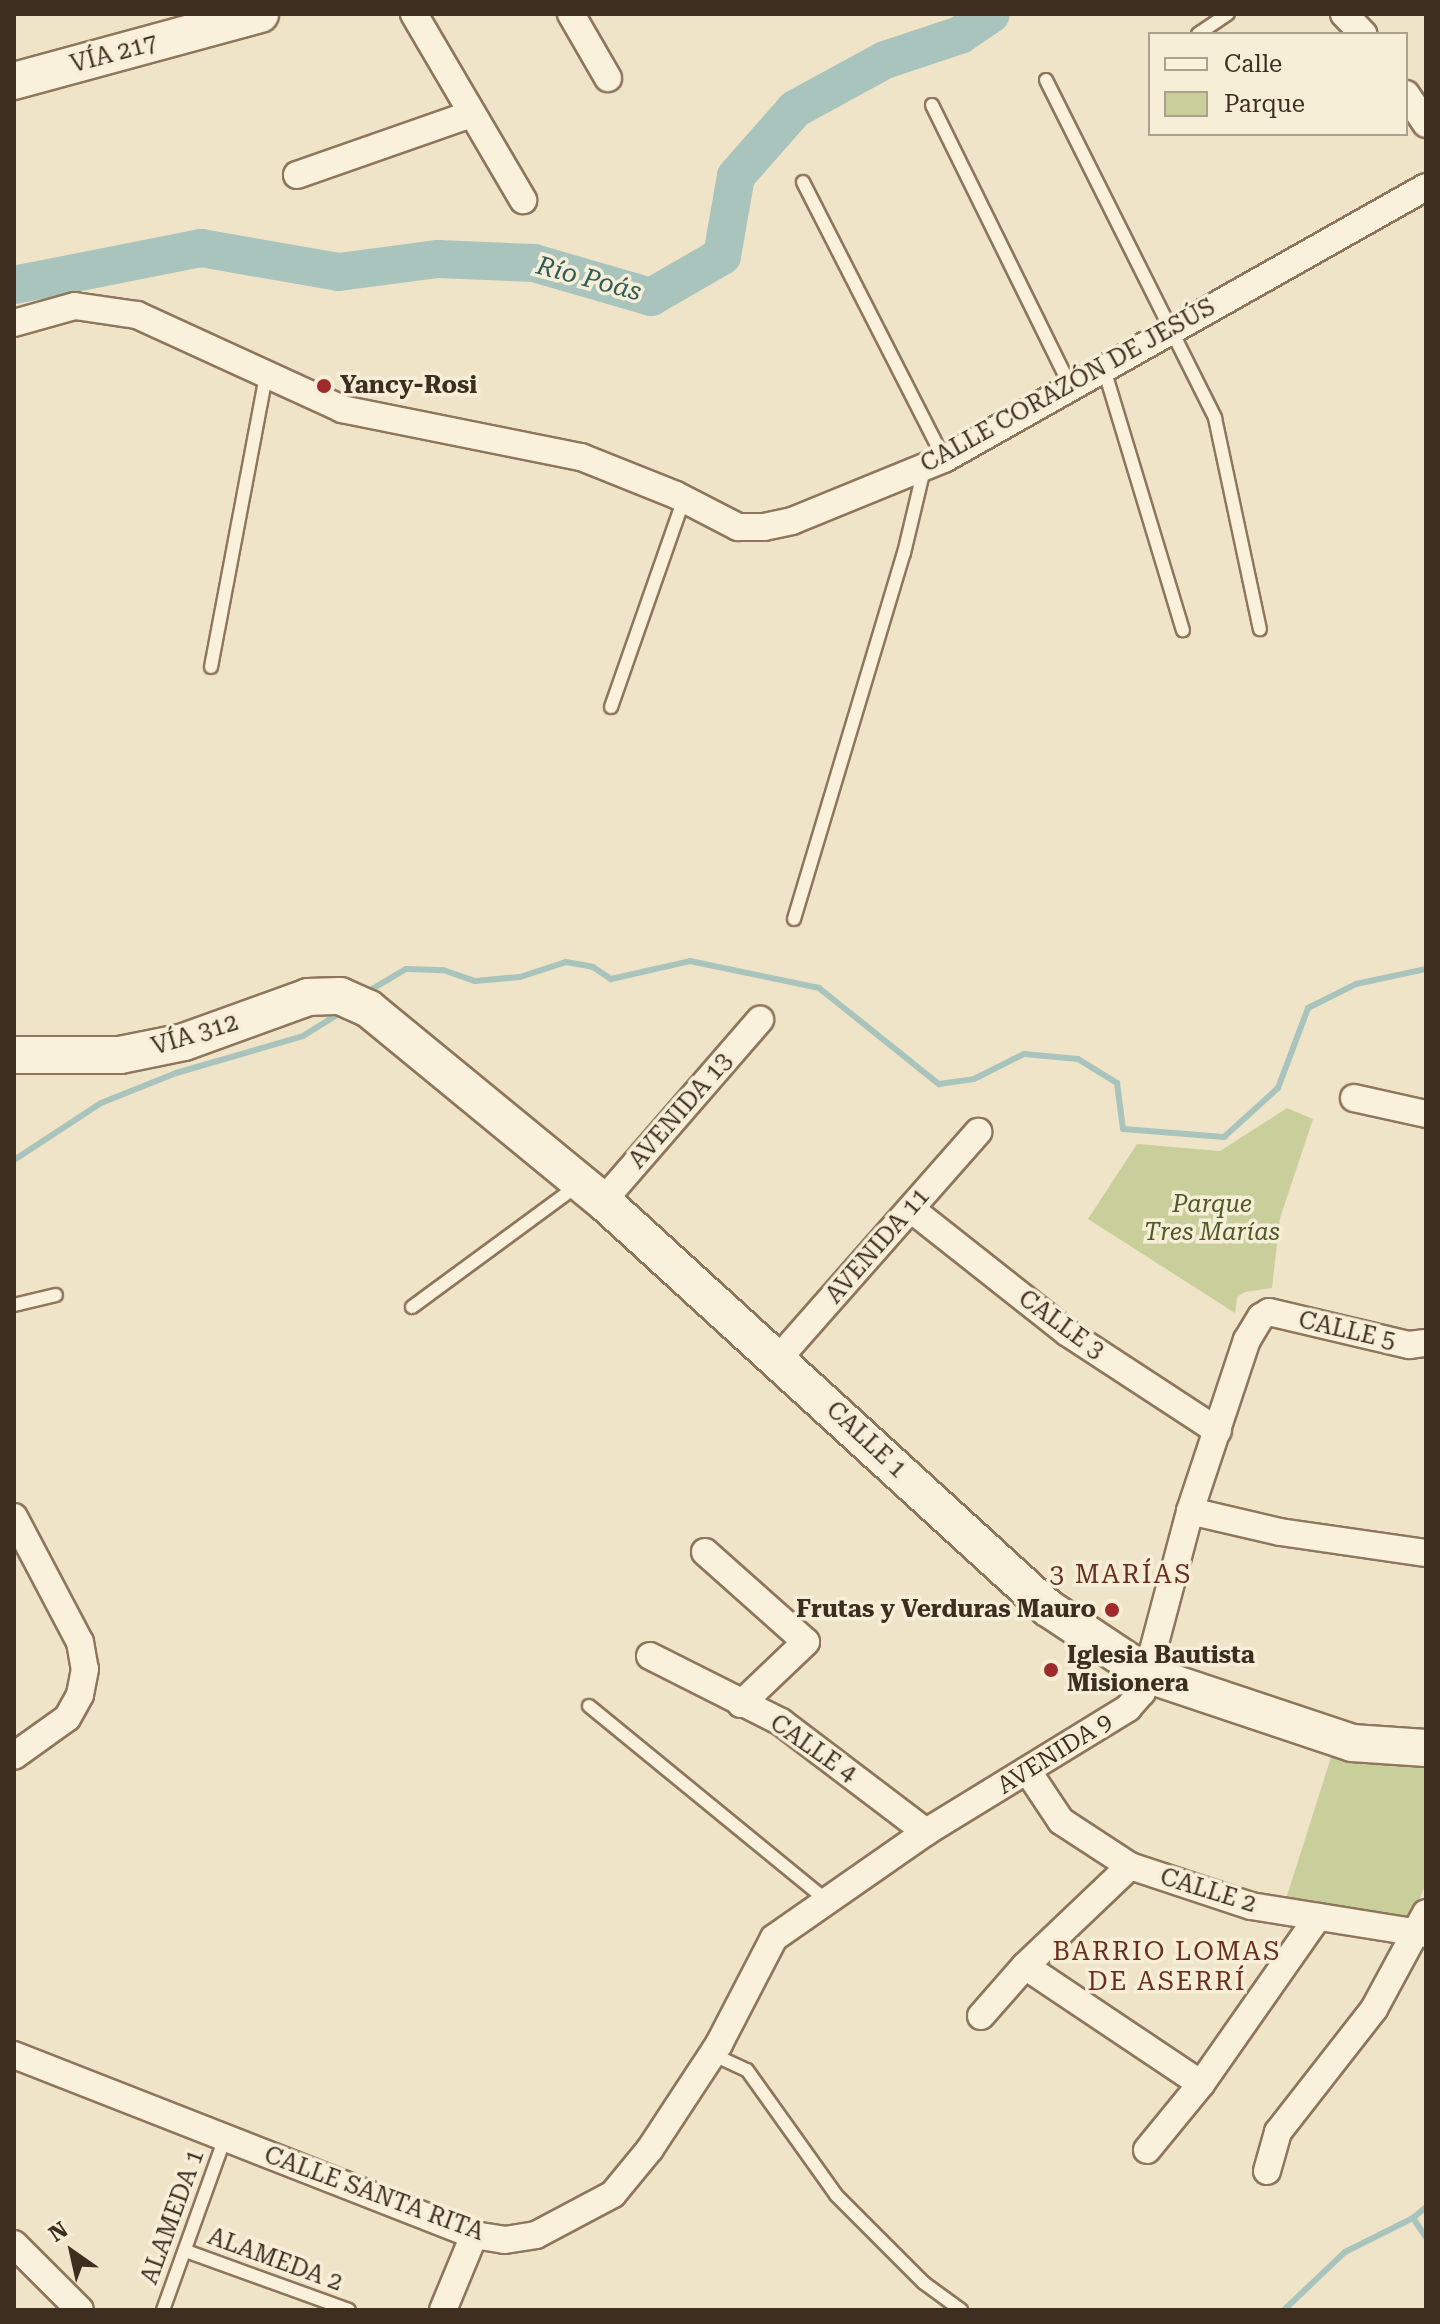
<!DOCTYPE html>
<html>
<head>
<meta charset="utf-8">
<style>
	body { margin:0 }
	#map { position:relative; width:1440px; height:2324px; overflow:hidden; background:#f0e4c8; font-family:"Roboto Serif",serif }
	div>[style] { position:absolute }
	[style*='--x'] { left:calc(var(--x)*1px); top:calc(var(--y)*1px); width:calc(var(--w)*1px); rotate:calc(var(--a)*1deg) }
	.green>* { inset:0; background:#c9cf9b }
	.stream>* { height:6px; margin:-3px; padding:0 3px; transform-origin:3px; border-radius:3px; background:#a9c4bc }
	.river>* { height:38px; margin:-19px; padding:0 19px; transform-origin:19px; border-radius:19px; background:#a9c4bc }
	.roads { filter:drop-shadow(2px 0 #8d765c) drop-shadow(-2px 0 #8d765c) drop-shadow(0 2px #8d765c) drop-shadow(0 -2px #8d765c) }
	.lane>* { height:12px; margin:-6px; padding:0 6px; transform-origin:6px; border-radius:6px; background:#faf1dc }
	.street>* { height:26px; margin:-13px; padding:0 13px; transform-origin:13px; border-radius:13px; background:#faf1dc }
	.secondary>* { height:36px; margin:-18px; padding:0 18px; transform-origin:18px; border-radius:18px; background:#faf1dc }
	.dots>* { width:22px; height:22px; translate:-50% -50%; box-sizing:border-box; border:4px solid #f7eed8; border-radius:50% }
	span { translate:-50% -50%; white-space:nowrap; text-align:center; line-height:1.15; -webkit-text-stroke:7px #f7eed8; paint-order:stroke }
	.street-label { font-size:24px; color:#3d2e20 }
	.poi-label { font-size:24px; color:#3d2e20; font-weight:700 }
	.left { translate:0 -50%; text-align:left }
	.right { translate:-100% -50%; text-align:right }
	.park-label { font-size:24px; color:#4d5a26; font-style:italic }
	.water-label { font-size:26px; color:#2f5d5a; font-style:italic }
	.neighbourhood-label { font-size:26px; color:#6b2e1e; letter-spacing:2px }
	.frame { position:absolute; inset:0; border:16px solid #3d2e20; pointer-events:none }
	.legend { position:absolute; left:1148px; top:32px; width:260px; height:104px; box-sizing:border-box; background:#f7eed8; border:2px solid #ada18e; margin:0; padding:10px 14px; list-style:none; font-size:24px; color:#3d2e20 }
	.legend li { display:flex; align-items:center; gap:16px; height:40px }
	.legend b { width:40px; border:2px solid #ada18e }
	.north { position:absolute; left:32px; top:2212px; width:80px; height:80px; -webkit-text-stroke:6px #f7eed8; paint-order:stroke; rotate:326deg; font-size:22px; font-weight:700; line-height:32px; text-align:center; color:#3d2e20 }
	.north::after { content:''; display:block; margin:auto; width:28px; height:36px; background:#3d2e20; clip-path:polygon(50% 0,100% 100%,50% 72%,0 100%) }
</style>
</head>
<body>
<div id="map">
	<div class="green">
		<i style="clip-path:polygon(1287px 1108px,1313px 1119px,1280px 1218px,1272px 1288px,1245px 1292px,1237px 1297px,1235px 1313px,1088px 1219px,1137px 1144px,1220px 1151px)"></i>
		<i style="clip-path:polygon(1332px 1754px,1426px 1766px,1426px 1883px,1411px 1921px,1286px 1899px)"></i>
	</div>
	<div class="stream">
		<i style="--x:367;--y:992;--w:45;--a:-30.5"></i>
		<i style="--x:406;--y:969;--w:37;--a:2"></i>
		<i style="--x:443;--y:970;--w:34;--a:19"></i>
		<i style="--x:475;--y:981;--w:45;--a:-5.1"></i>
		<i style="--x:520;--y:977;--w:48;--a:-18.1"></i>
		<i style="--x:566;--y:962;--w:27;--a:10"></i>
		<i style="--x:593;--y:967;--w:22;--a:34"></i>
		<i style="--x:611;--y:979;--w:81;--a:-12.8"></i>
		<i style="--x:690;--y:961;--w:132;--a:11.8"></i>
		<i style="--x:819;--y:988;--w:154;--a:38.7"></i>
		<i style="--x:939;--y:1084;--w:35;--a:-8"></i>
		<i style="--x:974;--y:1079;--w:56;--a:-26.6"></i>
		<i style="--x:1024;--y:1054;--w:54;--a:5.3"></i>
		<i style="--x:1078;--y:1059;--w:46;--a:31.6"></i>
		<i style="--x:1117;--y:1083;--w:46;--a:82.6"></i>
		<i style="--x:1123;--y:1129;--w:101;--a:4.5"></i>
		<i style="--x:1224;--y:1137;--w:73;--a:-42.2"></i>
		<i style="--x:1278;--y:1088;--w:85;--a:-69.4"></i>
		<i style="--x:1308;--y:1008;--w:54;--a:-26.6"></i>
		<i style="--x:1356;--y:984;--w:72;--a:-12.1"></i>
		<i style="--x:14;--y:1160;--w:104;--a:-33.2"></i>
		<i style="--x:101;--y:1103;--w:81;--a:-21.8"></i>
		<i style="--x:176;--y:1073;--w:132;--a:-16.2"></i>
		<i style="--x:303;--y:1036;--w:39;--a:-32"></i>
		<i style="--x:1426;--y:2207;--w:17;--a:140"></i>
		<i style="--x:1413;--y:2218;--w:23;--a:56"></i>
		<i style="--x:1284;--y:2310;--w:84;--a:-43.6"></i>
		<i style="--x:1345;--y:2252;--w:76;--a:-26.6"></i>
	</div>
	<div class="river">
		<i style="--x:14;--y:285;--w:191;--a:-11.2"></i>
		<i style="--x:201;--y:248;--w:140;--a:9.9"></i>
		<i style="--x:339;--y:272;--w:100;--a:-7.5"></i>
		<i style="--x:438;--y:259;--w:96;--a:2.4"></i>
		<i style="--x:534;--y:263;--w:122;--a:16.2"></i>
		<i style="--x:651;--y:297;--w:82;--a:-30"></i>
		<i style="--x:722;--y:256;--w:81;--a:-80.1"></i>
		<i style="--x:736;--y:176;--w:89;--a:-48.6"></i>
		<i style="--x:795;--y:109;--w:102;--a:-28.6"></i>
		<i style="--x:885;--y:60;--w:79;--a:-18.4"></i>
		<i style="--x:960;--y:35;--w:37;--a:-34"></i>
	</div>
	<div class="roads">
		<div class="lane">
			<i style="--x:1198;--y:34;--w:36;--a:-34"></i>
			<i style="--x:1046;--y:80;--w:378;--a:63.4"></i>
			<i style="--x:1215;--y:418;--w:216;--a:78"></i>
			<i style="--x:932;--y:105;--w:314;--a:63.8"></i>
			<i style="--x:803;--y:182;--w:311;--a:63"></i>
			<i style="--x:1104;--y:369;--w:273;--a:73.2"></i>
			<i style="--x:211;--y:667;--w:295;--a:-79.3"></i>
			<i style="--x:611;--y:707;--w:220;--a:-70.7"></i>
			<i style="--x:794;--y:919;--w:382;--a:-73.3"></i>
			<i style="--x:904;--y:553;--w:86;--a:-76.6"></i>
			<i style="--x:14;--y:1305;--w:43;--a:-13.4"></i>
			<i style="--x:412;--y:1307;--w:205;--a:-36.3"></i>
			<i style="--x:589;--y:1706;--w:305;--a:39.3"></i>
			<i style="--x:712;--y:2054;--w:38;--a:25"></i>
			<i style="--x:747;--y:2070;--w:153;--a:54.5"></i>
			<i style="--x:836;--y:2195;--w:124;--a:45"></i>
			<i style="--x:924;--y:2283;--w:46;--a:36.1"></i>
			<i style="--x:186;--y:2251;--w:173;--a:19.9"></i>
			<i style="--x:163;--y:2310;--w:183;--a:-70.2"></i>
		</div>
		<div class="street">
			<i style="--x:414;--y:14;--w:216;--a:59.6"></i>
			<i style="--x:571;--y:14;--w:74;--a:60"></i>
			<i style="--x:1344;--y:14;--w:28;--a:46"></i>
			<i style="--x:1406;--y:94;--w:36;--a:56"></i>
			<i style="--x:297;--y:175;--w:184;--a:-19.3"></i>
			<i style="--x:14;--y:323;--w:63;--a:-15.6"></i>
			<i style="--x:75;--y:306;--w:63;--a:8.3"></i>
			<i style="--x:137;--y:315;--w:226;--a:24.6"></i>
			<i style="--x:342;--y:409;--w:244;--a:11.4"></i>
			<i style="--x:581;--y:457;--w:102;--a:21.8"></i>
			<i style="--x:676;--y:495;--w:70;--a:27.3"></i>
			<i style="--x:738;--y:527;--w:26;--a:0"></i>
			<i style="--x:764;--y:527;--w:29;--a:-12"></i>
			<i style="--x:792;--y:521;--w:164;--a:-22.2"></i>
			<i style="--x:944;--y:459;--w:553;--a:-29.44"></i>
			<i style="--x:1354;--y:1098;--w:74;--a:12.5"></i>
			<i style="--x:603;--y:1201;--w:240;--a:-49.1"></i>
			<i style="--x:911;--y:1209;--w:200;--a:38.3"></i>
			<i style="--x:1068;--y:1333;--w:179;--a:33.2"></i>
			<i style="--x:778;--y:1359;--w:303;--a:-48.6"></i>
			<i style="--x:1190;--y:1511;--w:92;--a:13.1"></i>
			<i style="--x:1280;--y:1532;--w:148;--a:8.2"></i>
			<i style="--x:14;--y:1517;--w:141;--a:62.2"></i>
			<i style="--x:80;--y:1642;--w:27;--a:80"></i>
			<i style="--x:85;--y:1669;--w:26;--a:101"></i>
			<i style="--x:80;--y:1695;--w:26;--a:119"></i>
			<i style="--x:67;--y:1718;--w:65;--a:144.4"></i>
			<i style="--x:705;--y:1552;--w:135;--a:41.7"></i>
			<i style="--x:806;--y:1642;--w:90;--a:136.4"></i>
			<i style="--x:650;--y:1656;--w:147;--a:26.7"></i>
			<i style="--x:781;--y:1722;--w:182;--a:37.2"></i>
			<i style="--x:1029;--y:1773;--w:58;--a:56.3"></i>
			<i style="--x:1061;--y:1821;--w:82;--a:33.1"></i>
			<i style="--x:1130;--y:1866;--w:127;--a:18.3"></i>
			<i style="--x:1251;--y:1906;--w:177;--a:9.1"></i>
			<i style="--x:1025;--y:1966;--w:212;--a:33.8"></i>
			<i style="--x:981;--y:2016;--w:67;--a:-48.7"></i>
			<i style="--x:1025;--y:1966;--w:145;--a:-43.6"></i>
			<i style="--x:14;--y:2055;--w:494;--a:21.4"></i>
			<i style="--x:474;--y:2235;--w:31;--a:9"></i>
			<i style="--x:505;--y:2240;--w:31;--a:-9"></i>
			<i style="--x:536;--y:2235;--w:87;--a:-28"></i>
			<i style="--x:613;--y:2194;--w:58;--a:-50.6"></i>
			<i style="--x:650;--y:2149;--w:126;--a:-56.7"></i>
			<i style="--x:719;--y:2044;--w:119;--a:-62.6"></i>
			<i style="--x:774;--y:1938;--w:185;--a:-34.9"></i>
			<i style="--x:926;--y:1832;--w:237;--a:-31.5"></i>
			<i style="--x:1128;--y:1708;--w:21;--a:-49"></i>
			<i style="--x:1142;--y:1692;--w:187;--a:-75.1"></i>
			<i style="--x:1190;--y:1511;--w:180;--a:-71.6"></i>
			<i style="--x:1247;--y:1340;--w:27;--a:-59"></i>
			<i style="--x:1261;--y:1317;--w:9;--a:-32"></i>
			<i style="--x:1269;--y:1312;--w:144;--a:13.3"></i>
			<i style="--x:1409;--y:1345;--w:17;--a:-7"></i>
			<i style="--x:1147;--y:2150;--w:85;--a:-50.7"></i>
			<i style="--x:1201;--y:2084;--w:204;--a:-55"></i>
			<i style="--x:1267;--y:2171;--w:41;--a:-74.2"></i>
			<i style="--x:1278;--y:2132;--w:156;--a:-52"></i>
			<i style="--x:1374;--y:2009;--w:109;--a:-61.6"></i>
			<i style="--x:14;--y:2244;--w:93;--a:45"></i>
			<i style="--x:443;--y:2310;--w:81;--a:-67.5"></i>
		</div>
		<div class="secondary">
			<i style="--x:14;--y:81;--w:255;--a:-15.2"></i>
			<i style="--x:14;--y:1055;--w:106;--a:0"></i>
			<i style="--x:120;--y:1055;--w:65;--a:-11.5"></i>
			<i style="--x:184;--y:1042;--w:132;--a:-19.9"></i>
			<i style="--x:308;--y:997;--w:32;--a:-2"></i>
			<i style="--x:340;--y:996;--w:32;--a:24"></i>
			<i style="--x:369;--y:1009;--w:303;--a:39.4"></i>
			<i style="--x:603;--y:1201;--w:603;--a:42.45"></i>
			<i style="--x:1048;--y:1608;--w:121;--a:33.6"></i>
			<i style="--x:1149;--y:1675;--w:214;--a:18.5"></i>
			<i style="--x:1352;--y:1743;--w:74;--a:3.9"></i>
		</div>
	</div>
	<div class="dots">
		<i style="left:324px;top:386px;background:#9e2a2b"></i>
		<i style="left:1112px;top:1610px;background:#9e2a2b"></i>
		<i style="left:1051px;top:1670px;background:#9e2a2b"></i>
	</div>
	<div class="street-label">
		<span style="left:114px;top:54px;rotate:-15deg">VÍA 217</span>
		<span style="left:1068px;top:386px;rotate:-29deg">CALLE CORAZÓN DE JESÚS</span>
		<span style="left:195px;top:1035px;rotate:-17deg">VÍA 312</span>
		<span style="left:681px;top:1111px;rotate:-49deg">AVENIDA 13</span>
		<span style="left:878px;top:1246px;rotate:-49deg">AVENIDA 11</span>
		<span style="left:1061px;top:1325px;rotate:36deg">CALLE 3</span>
		<span style="left:1347px;top:1331px;rotate:13deg">CALLE 5</span>
		<span style="left:866px;top:1440px;rotate:43deg">CALLE 1</span>
		<span style="left:813px;top:1749px;rotate:35deg">CALLE 4</span>
		<span style="left:1055px;top:1754px;rotate:-32deg">AVENIDA 9</span>
		<span style="left:1208px;top:1891px;rotate:17deg">CALLE 2</span>
		<span style="left:374px;top:2194px;rotate:20deg">CALLE SANTA RITA</span>
		<span style="left:173px;top:2217px;rotate:-70deg">ALAMEDA 1</span>
		<span style="left:275px;top:2260px;rotate:20deg">ALAMEDA 2</span>
	</div>
	<div class="poi-label">
		<span class="left" style="left:340px;top:386px">Yancy-Rosi</span>
		<span class="right" style="left:1096px;top:1610px">Frutas y Verduras Mauro</span>
		<span class="left" style="left:1067px;top:1670px">Iglesia Bautista<br>Misionera</span>
	</div>
	<div class="park-label">
		<span style="left:1212px;top:1219px">Parque<br>Tres Marías</span>
	</div>
	<div class="water-label">
		<span style="left:589px;top:279px;rotate:15deg">Río Poás</span>
	</div>
	<div class="neighbourhood-label">
		<span style="left:1121px;top:1575px">3 MARÍAS</span>
		<span style="left:1167px;top:1967px">BARRIO LOMAS<br>DE ASERRÍ</span>
	</div>
	<div class="frame"></div>
	<ul class="legend">
	<li><b style="height:10px;background:#faf1dc"></b>Calle</li>
	<li><b style="height:22px;background:#c9cf9b"></b>Parque</li>
	</ul>
	<div class="north">N</div>
</div>
</body>
</html>
